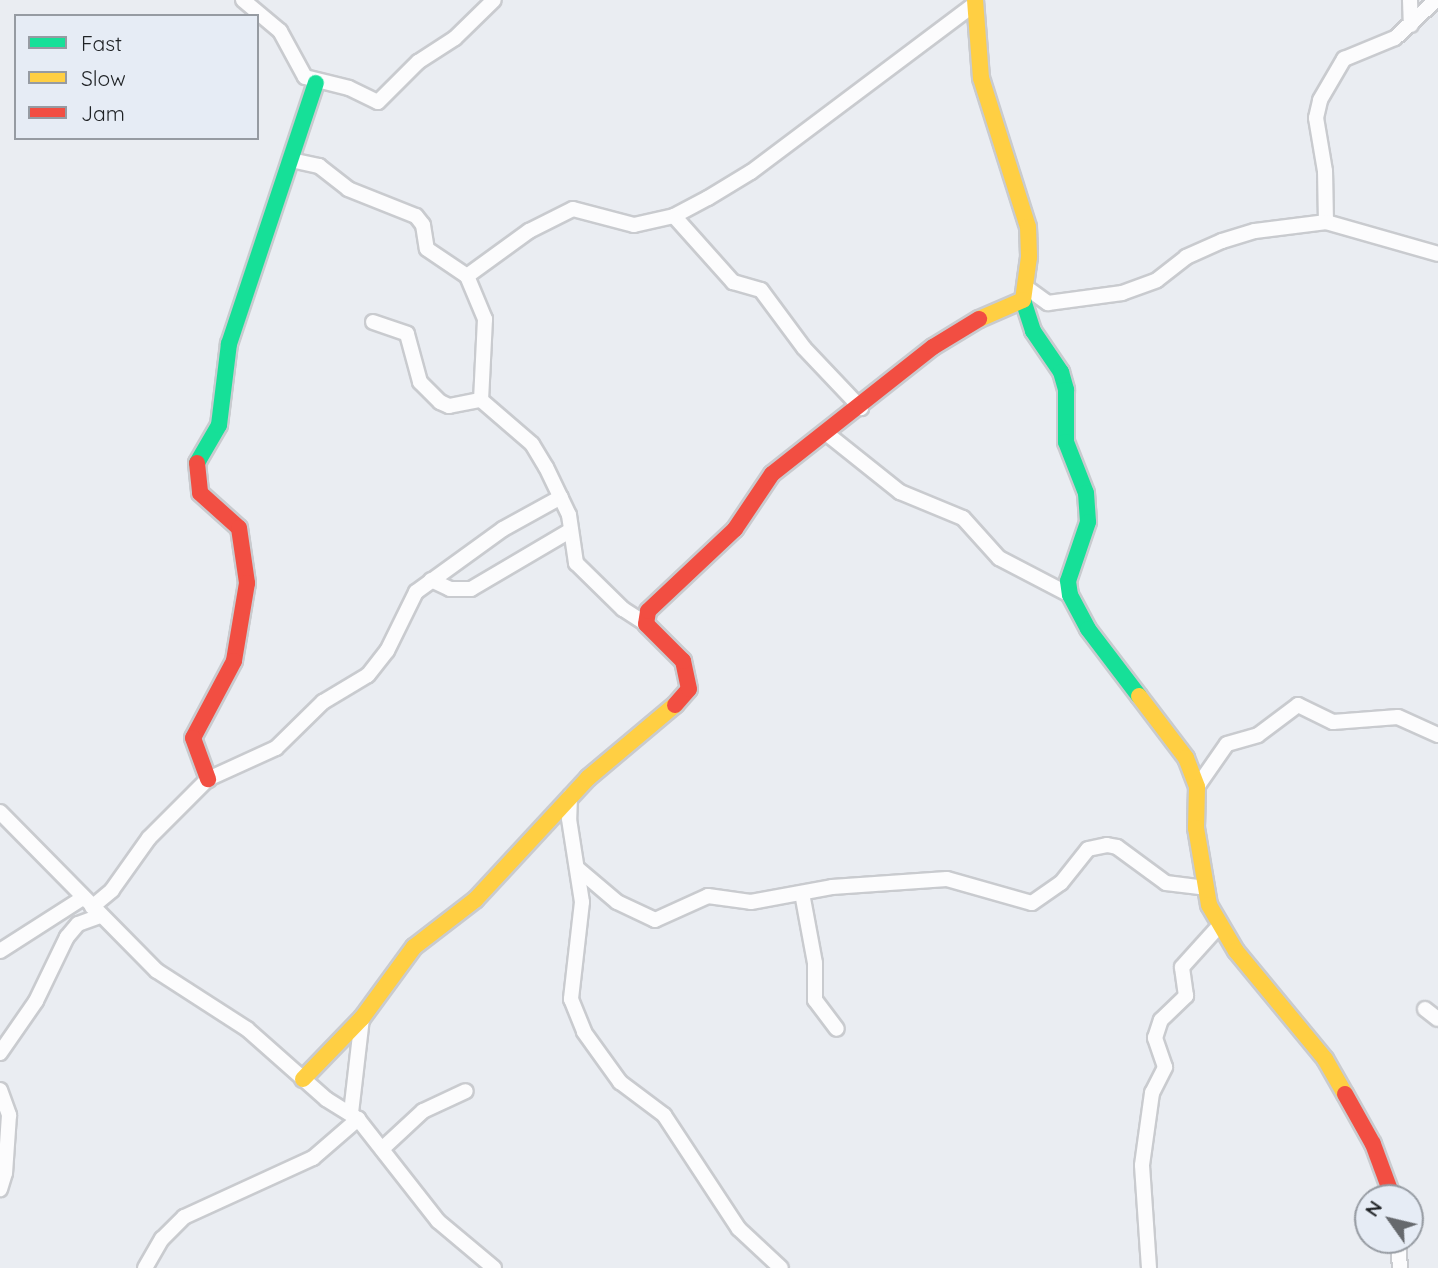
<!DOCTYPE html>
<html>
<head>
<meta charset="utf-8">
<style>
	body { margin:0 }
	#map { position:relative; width:1438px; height:1268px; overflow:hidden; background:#eaedf2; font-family:Quicksand,sans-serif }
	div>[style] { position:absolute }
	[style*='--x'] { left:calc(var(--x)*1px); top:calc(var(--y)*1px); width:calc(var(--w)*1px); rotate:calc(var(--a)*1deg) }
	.roads { filter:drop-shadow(2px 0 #c9cbcf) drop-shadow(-2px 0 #c9cbcf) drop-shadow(0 2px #c9cbcf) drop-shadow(0 -2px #c9cbcf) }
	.street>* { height:14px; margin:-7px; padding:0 7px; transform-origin:7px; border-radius:7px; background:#fcfcfd }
	.fast>* { height:16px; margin:-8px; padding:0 8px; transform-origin:8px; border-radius:8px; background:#16e098 }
	.slow>* { height:16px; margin:-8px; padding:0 8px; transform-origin:8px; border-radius:8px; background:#ffcf43 }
	.jam>* { height:16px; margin:-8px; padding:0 8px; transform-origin:8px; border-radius:8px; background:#f24e42 }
	span { translate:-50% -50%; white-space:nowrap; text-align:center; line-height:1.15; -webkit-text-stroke:5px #e6ecf5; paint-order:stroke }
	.legend { position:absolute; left:14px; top:14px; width:245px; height:126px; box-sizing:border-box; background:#e6ecf5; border:2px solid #969ba2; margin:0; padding:9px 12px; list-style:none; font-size:21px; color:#1f2225 }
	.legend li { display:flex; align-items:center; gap:14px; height:35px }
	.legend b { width:35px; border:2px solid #969ba2 }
	.north { position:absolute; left:1354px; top:1184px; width:70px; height:70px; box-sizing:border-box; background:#e6ecf5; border:2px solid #969ba2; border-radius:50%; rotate:304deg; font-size:19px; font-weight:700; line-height:28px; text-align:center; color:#1f2225 }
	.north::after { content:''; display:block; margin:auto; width:24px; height:32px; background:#66696d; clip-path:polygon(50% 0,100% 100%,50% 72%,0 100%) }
</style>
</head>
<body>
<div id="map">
	<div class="roads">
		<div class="street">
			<i style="--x:243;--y:0;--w:48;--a:40"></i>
			<i style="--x:280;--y:31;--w:52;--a:61.5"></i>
			<i style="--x:305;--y:77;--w:45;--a:14"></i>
			<i style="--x:349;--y:88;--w:32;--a:26"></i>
			<i style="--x:378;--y:102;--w:57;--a:-45"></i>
			<i style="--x:418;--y:62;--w:44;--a:-33"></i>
			<i style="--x:455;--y:38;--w:54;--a:-44.3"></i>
			<i style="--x:1410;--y:0;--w:25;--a:88"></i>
			<i style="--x:291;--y:160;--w:29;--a:12"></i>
			<i style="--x:319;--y:166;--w:37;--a:38"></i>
			<i style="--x:348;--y:189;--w:73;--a:21.7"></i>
			<i style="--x:416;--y:216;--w:11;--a:52"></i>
			<i style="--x:423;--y:225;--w:24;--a:81"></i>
			<i style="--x:427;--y:249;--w:48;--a:34"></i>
			<i style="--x:467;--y:276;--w:47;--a:67.3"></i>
			<i style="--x:485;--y:319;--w:81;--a:92.8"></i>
			<i style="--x:481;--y:400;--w:67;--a:40.8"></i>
			<i style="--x:532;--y:444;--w:27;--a:59"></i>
			<i style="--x:546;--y:467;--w:53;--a:64.4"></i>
			<i style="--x:569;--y:515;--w:49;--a:81.7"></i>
			<i style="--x:576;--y:563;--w:66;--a:44.4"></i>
			<i style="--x:623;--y:609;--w:27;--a:33"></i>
			<i style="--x:674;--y:216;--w:89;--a:48.2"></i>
			<i style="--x:733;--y:282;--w:29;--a:16"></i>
			<i style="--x:761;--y:290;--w:72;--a:53.4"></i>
			<i style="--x:804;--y:348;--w:83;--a:46.5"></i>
			<i style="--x:1326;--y:222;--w:51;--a:-91.1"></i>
			<i style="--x:1325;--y:171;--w:54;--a:-99.6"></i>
			<i style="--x:1316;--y:118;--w:18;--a:-77"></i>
			<i style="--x:1320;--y:100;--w:48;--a:-59.7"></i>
			<i style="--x:1344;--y:59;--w:55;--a:-22.4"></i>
			<i style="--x:1395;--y:38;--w:56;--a:-42.8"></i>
			<i style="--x:467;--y:276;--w:77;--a:-36"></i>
			<i style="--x:529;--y:231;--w:49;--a:-26.6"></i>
			<i style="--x:573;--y:209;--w:63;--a:14.7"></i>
			<i style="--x:634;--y:225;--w:41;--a:-12.7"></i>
			<i style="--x:674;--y:216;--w:38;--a:-28"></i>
			<i style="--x:708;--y:198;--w:50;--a:-31.2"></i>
			<i style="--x:751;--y:172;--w:280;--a:-36.9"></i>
			<i style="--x:1027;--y:288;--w:26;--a:36"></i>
			<i style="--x:1048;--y:303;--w:75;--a:-7.7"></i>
			<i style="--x:1122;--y:293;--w:37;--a:-20"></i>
			<i style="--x:1157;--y:280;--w:37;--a:-38"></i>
			<i style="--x:1186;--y:257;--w:39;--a:-24"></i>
			<i style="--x:1222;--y:241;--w:34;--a:-17"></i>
			<i style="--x:1255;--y:231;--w:72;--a:-7.2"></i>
			<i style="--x:1326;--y:222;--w:116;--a:15.9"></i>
			<i style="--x:373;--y:322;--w:36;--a:19"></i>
			<i style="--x:407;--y:334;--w:50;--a:74.8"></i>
			<i style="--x:420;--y:382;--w:28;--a:45"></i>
			<i style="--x:440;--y:402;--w:10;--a:24"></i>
			<i style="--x:449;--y:406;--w:33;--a:-11"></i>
			<i style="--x:826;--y:433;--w:95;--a:38.6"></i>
			<i style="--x:900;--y:492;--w:68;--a:22.4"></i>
			<i style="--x:963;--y:518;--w:54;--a:48"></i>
			<i style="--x:999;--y:558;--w:80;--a:27.5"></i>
			<i style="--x:431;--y:580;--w:21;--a:25"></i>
			<i style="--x:450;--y:589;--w:21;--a:0"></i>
			<i style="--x:471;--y:589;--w:116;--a:-30.5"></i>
			<i style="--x:1197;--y:787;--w:52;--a:-55.1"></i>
			<i style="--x:1227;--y:744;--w:32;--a:-16"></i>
			<i style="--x:1258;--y:735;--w:50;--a:-36.9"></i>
			<i style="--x:1298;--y:705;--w:39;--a:26"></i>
			<i style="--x:1333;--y:722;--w:65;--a:-4.4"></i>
			<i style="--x:1398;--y:717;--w:44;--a:24.2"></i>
			<i style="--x:570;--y:796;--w:23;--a:92"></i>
			<i style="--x:569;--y:819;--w:84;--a:81.1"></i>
			<i style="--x:582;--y:902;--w:98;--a:96.5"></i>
			<i style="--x:571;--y:999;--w:35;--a:68"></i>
			<i style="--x:584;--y:1032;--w:62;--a:54.2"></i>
			<i style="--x:620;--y:1082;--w:55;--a:36.9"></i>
			<i style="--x:664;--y:1115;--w:136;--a:56.7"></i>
			<i style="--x:739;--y:1229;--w:57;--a:42.9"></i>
			<i style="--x:0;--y:812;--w:223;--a:45.4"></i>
			<i style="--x:157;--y:971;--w:107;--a:32.8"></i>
			<i style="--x:247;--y:1029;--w:106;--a:41.5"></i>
			<i style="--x:326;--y:1099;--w:38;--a:32"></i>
			<i style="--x:358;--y:1119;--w:130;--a:51.9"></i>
			<i style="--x:438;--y:1221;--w:73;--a:40"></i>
			<i style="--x:577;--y:868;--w:52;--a:40.4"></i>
			<i style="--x:617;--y:902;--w:42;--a:25.3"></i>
			<i style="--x:655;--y:920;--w:58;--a:-24.4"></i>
			<i style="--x:708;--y:896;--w:43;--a:7.9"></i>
			<i style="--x:751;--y:902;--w:82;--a:-10.5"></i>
			<i style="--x:832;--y:887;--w:115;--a:-4"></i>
			<i style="--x:947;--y:879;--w:88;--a:15.8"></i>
			<i style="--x:1032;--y:903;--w:35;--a:-35"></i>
			<i style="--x:1061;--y:883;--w:43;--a:-51.5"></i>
			<i style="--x:1088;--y:849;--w:19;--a:-12"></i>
			<i style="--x:1107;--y:845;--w:10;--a:11"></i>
			<i style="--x:1117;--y:847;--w:61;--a:36.3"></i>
			<i style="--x:1166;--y:883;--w:38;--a:7"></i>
			<i style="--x:802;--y:893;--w:71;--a:79.5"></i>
			<i style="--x:815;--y:963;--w:37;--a:90"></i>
			<i style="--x:815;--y:1000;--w:36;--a:53"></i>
			<i style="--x:92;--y:907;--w:26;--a:-40"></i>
			<i style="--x:112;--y:890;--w:64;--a:-54.6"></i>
			<i style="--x:149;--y:838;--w:83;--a:-45"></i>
			<i style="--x:208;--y:779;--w:75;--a:-24.5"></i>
			<i style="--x:276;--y:748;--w:66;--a:-44.4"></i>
			<i style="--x:323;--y:702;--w:52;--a:-31"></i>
			<i style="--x:368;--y:675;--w:31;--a:-52"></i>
			<i style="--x:387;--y:651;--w:66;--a:-63.8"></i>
			<i style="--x:416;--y:592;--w:107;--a:-35.9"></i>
			<i style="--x:503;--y:529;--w:66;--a:-28.9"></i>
			<i style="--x:0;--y:951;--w:98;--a:-32.6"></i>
			<i style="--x:1425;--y:1009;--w:16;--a:38"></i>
			<i style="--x:0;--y:1053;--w:63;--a:-55.3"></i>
			<i style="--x:36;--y:1001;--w:71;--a:-64.2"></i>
			<i style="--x:67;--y:937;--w:17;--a:-50"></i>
			<i style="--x:78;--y:924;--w:23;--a:-20"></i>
			<i style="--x:0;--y:1090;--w:27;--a:70"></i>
			<i style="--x:9;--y:1115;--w:58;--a:93.9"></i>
			<i style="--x:5;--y:1173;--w:17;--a:107"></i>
			<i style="--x:351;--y:1113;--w:96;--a:-83.4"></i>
			<i style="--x:382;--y:1149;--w:56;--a:-42.8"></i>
			<i style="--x:423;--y:1111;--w:47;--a:-24.9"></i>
			<i style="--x:1398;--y:1240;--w:28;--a:86"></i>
			<i style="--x:145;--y:1268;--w:34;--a:-60"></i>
			<i style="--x:162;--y:1239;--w:31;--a:-45"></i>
			<i style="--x:184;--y:1217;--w:142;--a:-24.6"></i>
			<i style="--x:313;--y:1158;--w:60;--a:-40.9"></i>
			<i style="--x:1149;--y:1268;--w:103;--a:-93.9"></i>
			<i style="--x:1142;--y:1165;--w:73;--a:-82.1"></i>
			<i style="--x:1152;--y:1093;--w:29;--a:-63"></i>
			<i style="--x:1165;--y:1067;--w:31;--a:-109"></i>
			<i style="--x:1155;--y:1038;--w:19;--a:-72"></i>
			<i style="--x:1161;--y:1020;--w:35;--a:-44"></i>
			<i style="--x:1186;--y:996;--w:29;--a:-98"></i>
			<i style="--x:1182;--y:967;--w:55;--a:-47.9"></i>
		</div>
		<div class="fast">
			<i style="--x:1023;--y:300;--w:33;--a:72"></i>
			<i style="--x:1033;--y:331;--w:50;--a:55.7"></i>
			<i style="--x:1061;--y:372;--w:19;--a:74"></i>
			<i style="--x:1066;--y:390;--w:52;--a:90"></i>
			<i style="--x:1066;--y:442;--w:55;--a:68.6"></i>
			<i style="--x:1086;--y:493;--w:29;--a:86"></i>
			<i style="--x:1088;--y:522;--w:62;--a:108.7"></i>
			<i style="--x:1068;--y:581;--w:14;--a:82"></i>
			<i style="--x:1070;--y:595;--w:38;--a:62"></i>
			<i style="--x:1088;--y:629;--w:84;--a:52.7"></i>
			<i style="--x:197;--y:463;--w:44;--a:-59.9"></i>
			<i style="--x:219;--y:425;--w:82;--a:-83"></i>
			<i style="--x:229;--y:344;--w:275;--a:-71.6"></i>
		</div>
		<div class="slow">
			<i style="--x:975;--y:0;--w:78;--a:85.6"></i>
			<i style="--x:981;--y:78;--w:156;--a:72.5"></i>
			<i style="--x:1028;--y:227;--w:30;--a:88"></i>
			<i style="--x:1029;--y:257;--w:43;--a:97.9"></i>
			<i style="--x:1023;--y:300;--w:48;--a:156.6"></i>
			<i style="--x:1139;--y:696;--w:78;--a:52.8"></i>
			<i style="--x:1186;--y:758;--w:31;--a:69"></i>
			<i style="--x:1197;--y:787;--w:41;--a:91.4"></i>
			<i style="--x:1196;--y:828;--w:78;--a:80.4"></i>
			<i style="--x:1209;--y:905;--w:53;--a:59.6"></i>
			<i style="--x:1236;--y:951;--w:140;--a:50.5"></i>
			<i style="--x:1325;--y:1059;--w:40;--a:60.3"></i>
			<i style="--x:303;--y:1079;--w:85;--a:-46"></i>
			<i style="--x:362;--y:1018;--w:88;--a:-53.8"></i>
			<i style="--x:414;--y:947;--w:78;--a:-37.7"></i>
			<i style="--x:476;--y:899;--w:165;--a:-47.2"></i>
			<i style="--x:588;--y:778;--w:114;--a:-40"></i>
		</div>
		<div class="jam">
			<i style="--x:197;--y:463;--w:30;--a:84"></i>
			<i style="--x:200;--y:493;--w:52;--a:41.9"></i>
			<i style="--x:239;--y:528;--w:56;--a:81.7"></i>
			<i style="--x:247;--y:583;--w:79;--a:99.5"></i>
			<i style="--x:234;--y:661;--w:87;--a:118"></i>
			<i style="--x:193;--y:738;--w:44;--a:69.9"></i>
			<i style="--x:675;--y:705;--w:21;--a:-49"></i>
			<i style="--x:689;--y:689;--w:29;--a:-102"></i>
			<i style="--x:683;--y:661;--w:52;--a:-135"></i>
			<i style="--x:646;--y:624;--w:13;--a:-81"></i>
			<i style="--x:648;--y:611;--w:120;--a:-43.3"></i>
			<i style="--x:735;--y:529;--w:66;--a:-56.1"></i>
			<i style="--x:772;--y:474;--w:205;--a:-38.3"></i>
			<i style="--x:933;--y:347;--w:54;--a:-31.3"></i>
			<i style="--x:1345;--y:1094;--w:57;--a:60.8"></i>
			<i style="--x:1373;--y:1144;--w:58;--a:69.7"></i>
		</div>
	</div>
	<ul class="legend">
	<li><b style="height:9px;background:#16e098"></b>Fast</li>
	<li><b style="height:9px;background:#ffcf43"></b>Slow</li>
	<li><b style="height:9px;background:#f24e42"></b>Jam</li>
	</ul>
	<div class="north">N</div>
</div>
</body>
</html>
